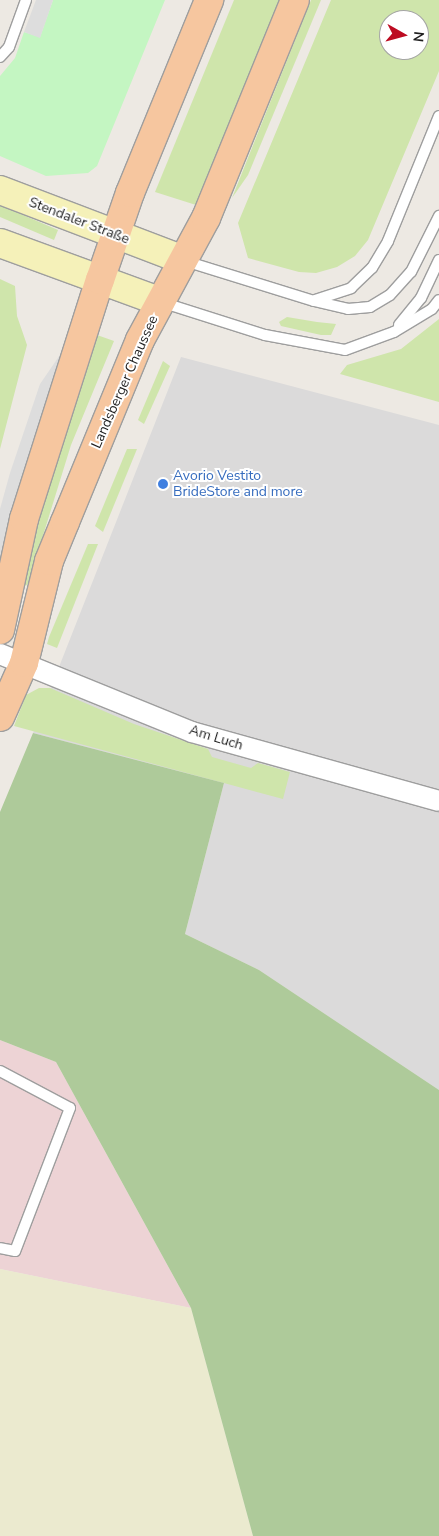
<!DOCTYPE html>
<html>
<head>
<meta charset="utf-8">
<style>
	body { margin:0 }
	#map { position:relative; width:439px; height:1536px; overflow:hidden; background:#ede9e3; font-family:"Nunito Sans",sans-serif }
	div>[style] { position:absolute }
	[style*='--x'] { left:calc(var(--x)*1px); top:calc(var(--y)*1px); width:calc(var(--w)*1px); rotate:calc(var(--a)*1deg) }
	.residential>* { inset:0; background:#dbdada }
	.commercial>* { inset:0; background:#edd3d5 }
	.farmland>* { inset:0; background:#ebeacf }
	.grass>* { inset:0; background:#cfe5ab }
	.forest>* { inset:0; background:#aeca9a }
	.park>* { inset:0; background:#c4f6c2 }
	.parking>* { inset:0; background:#ddd }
	.roads { filter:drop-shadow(1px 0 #9e9e9e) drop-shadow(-1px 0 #9e9e9e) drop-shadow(0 1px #9e9e9e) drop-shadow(0 -1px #9e9e9e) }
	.service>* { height:10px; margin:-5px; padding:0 5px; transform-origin:5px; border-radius:5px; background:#fff }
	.minor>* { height:20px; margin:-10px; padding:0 10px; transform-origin:10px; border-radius:10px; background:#fff }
	.secondary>* { height:28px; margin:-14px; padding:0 14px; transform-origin:14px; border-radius:14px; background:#f5f1b9 }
	.primary>* { height:28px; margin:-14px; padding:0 14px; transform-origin:14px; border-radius:14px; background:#f6c69f }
	.dots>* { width:14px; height:14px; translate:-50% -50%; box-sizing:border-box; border:2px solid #fff; border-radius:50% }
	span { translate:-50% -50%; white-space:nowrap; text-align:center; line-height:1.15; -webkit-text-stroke:4px #fff; paint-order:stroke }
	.street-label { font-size:14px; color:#1d1d1d }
	.shop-label { font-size:14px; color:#366cbe }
	.left { translate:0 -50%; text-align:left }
	.north { position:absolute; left:379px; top:10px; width:50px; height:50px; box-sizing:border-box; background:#fff; border:1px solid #a5a5a5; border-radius:50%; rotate:97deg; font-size:14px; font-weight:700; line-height:20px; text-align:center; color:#1d1d1d }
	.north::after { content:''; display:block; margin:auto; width:18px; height:22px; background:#bd0c22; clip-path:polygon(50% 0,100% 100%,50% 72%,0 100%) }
</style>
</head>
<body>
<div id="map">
	<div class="residential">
		<i style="clip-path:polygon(181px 357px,439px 425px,439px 1090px,259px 970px,185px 934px,224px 783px,33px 733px)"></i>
	</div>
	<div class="commercial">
		<i style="clip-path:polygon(0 1040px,56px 1062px,191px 1308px,0 1269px)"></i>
	</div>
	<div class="farmland">
		<i style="clip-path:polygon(0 1269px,191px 1308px,253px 1536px,0 1536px)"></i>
	</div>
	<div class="grass">
		<i style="clip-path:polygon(234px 0,279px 0,196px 205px,155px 192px)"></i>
		<i style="clip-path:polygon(311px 0,321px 0,248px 175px,232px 198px)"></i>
		<i style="clip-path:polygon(evenodd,331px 0,439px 0,439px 71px,368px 240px,355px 256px,337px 267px,316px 273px,299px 272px,248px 258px,238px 223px,331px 0,389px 20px,419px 20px,419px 50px,389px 50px,389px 20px)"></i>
		<i style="clip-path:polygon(0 205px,58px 230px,54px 240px,0 217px)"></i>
		<i style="clip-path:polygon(0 279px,15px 286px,17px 316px,27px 345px,0 449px)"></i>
		<i style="clip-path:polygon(287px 317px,317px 322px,336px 324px,331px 335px,321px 335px,281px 326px,279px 322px)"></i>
		<i style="clip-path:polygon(439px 319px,439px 402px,340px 374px,347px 365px,401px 349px)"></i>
		<i style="clip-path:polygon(97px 335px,114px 341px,71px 445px,28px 584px,22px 588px,49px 481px)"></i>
		<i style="clip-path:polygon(163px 361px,170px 366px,144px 424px,138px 420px)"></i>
		<i style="clip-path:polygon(127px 449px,137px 449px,103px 532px,95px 526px)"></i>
		<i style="clip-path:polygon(88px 544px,98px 544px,57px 648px,47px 644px,49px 637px)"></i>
		<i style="clip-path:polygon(39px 688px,50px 688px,134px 724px,208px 749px,212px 757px,251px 768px,258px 763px,290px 772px,283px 799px,14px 726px,26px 695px)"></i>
	</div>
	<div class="forest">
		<i style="clip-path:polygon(33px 733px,224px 783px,185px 934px,259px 970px,439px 1090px,439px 1536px,253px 1536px,191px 1308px,56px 1062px,0 1040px,0 812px)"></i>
	</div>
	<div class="park">
		<i style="clip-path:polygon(53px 0,165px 0,97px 166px,88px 173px,46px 176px,0 156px,0 76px,15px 58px,24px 32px,40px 37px)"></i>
	</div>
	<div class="parking">
		<i style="clip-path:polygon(36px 0,53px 0,40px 38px,24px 32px)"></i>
		<i style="clip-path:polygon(64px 349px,39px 424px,0 558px,0 509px,10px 473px,40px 384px)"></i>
	</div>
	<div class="roads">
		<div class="service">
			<i style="--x:0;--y:57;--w:13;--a:-48"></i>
			<i style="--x:9;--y:47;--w:50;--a:-70.1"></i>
			<i style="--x:185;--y:261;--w:135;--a:17.2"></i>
			<i style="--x:314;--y:301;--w:35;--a:13"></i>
			<i style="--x:348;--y:309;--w:22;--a:-5"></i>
			<i style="--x:370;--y:307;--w:23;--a:-31"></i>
			<i style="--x:390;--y:295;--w:31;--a:-48"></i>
			<i style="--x:411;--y:272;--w:63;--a:-63.4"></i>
			<i style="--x:315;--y:300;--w:38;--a:-18"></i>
			<i style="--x:351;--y:288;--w:29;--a:-44"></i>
			<i style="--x:372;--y:268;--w:31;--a:-59"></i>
			<i style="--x:388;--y:241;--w:135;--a:-67.8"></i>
			<i style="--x:161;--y:302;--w:109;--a:17.6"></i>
			<i style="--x:265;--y:335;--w:81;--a:10.6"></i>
			<i style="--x:345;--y:350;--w:52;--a:-20.2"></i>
			<i style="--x:394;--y:332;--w:44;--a:-31.2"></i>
			<i style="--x:432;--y:309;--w:11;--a:-52"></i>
			<i style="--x:399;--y:325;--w:35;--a:-51"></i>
			<i style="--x:421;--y:298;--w:42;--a:-64.7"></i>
			<i style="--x:0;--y:1071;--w:79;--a:27.9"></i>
			<i style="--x:70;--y:1108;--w:153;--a:111"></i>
			<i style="--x:15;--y:1251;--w:15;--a:-169"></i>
		</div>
		<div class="minor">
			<i style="--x:0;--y:654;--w:207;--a:22.1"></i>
			<i style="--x:192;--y:732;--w:256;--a:15.6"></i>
		</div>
		<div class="secondary">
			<i style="--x:0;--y:190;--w:196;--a:20.9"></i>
			<i style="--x:0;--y:243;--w:171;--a:20.1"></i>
		</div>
		<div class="primary">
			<i style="--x:0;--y:630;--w:114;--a:-77.8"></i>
			<i style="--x:24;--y:519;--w:251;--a:-72.4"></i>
			<i style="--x:100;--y:280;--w:92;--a:-71"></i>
			<i style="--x:130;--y:193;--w:209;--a:-67.7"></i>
			<i style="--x:0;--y:717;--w:59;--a:-66"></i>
			<i style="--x:24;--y:663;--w:105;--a:-76.2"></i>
			<i style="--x:49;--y:561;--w:42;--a:-67.7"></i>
			<i style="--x:65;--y:522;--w:197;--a:-67.6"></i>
			<i style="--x:140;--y:340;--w:139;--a:-61.6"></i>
			<i style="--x:206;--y:218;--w:235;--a:-67.8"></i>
		</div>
	</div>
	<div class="dots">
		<i style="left:163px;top:484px;background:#3f7fe0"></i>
	</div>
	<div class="street-label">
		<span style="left:79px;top:221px;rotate:21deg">Stendaler Straße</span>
		<span style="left:125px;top:382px;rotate:-66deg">Landsberger Chaussee</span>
		<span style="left:216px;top:738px;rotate:17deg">Am Luch</span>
	</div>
	<div class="shop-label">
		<span class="left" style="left:173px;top:484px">Avorio Vestito<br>BrideStore and more</span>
	</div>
	<div class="north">N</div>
</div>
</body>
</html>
